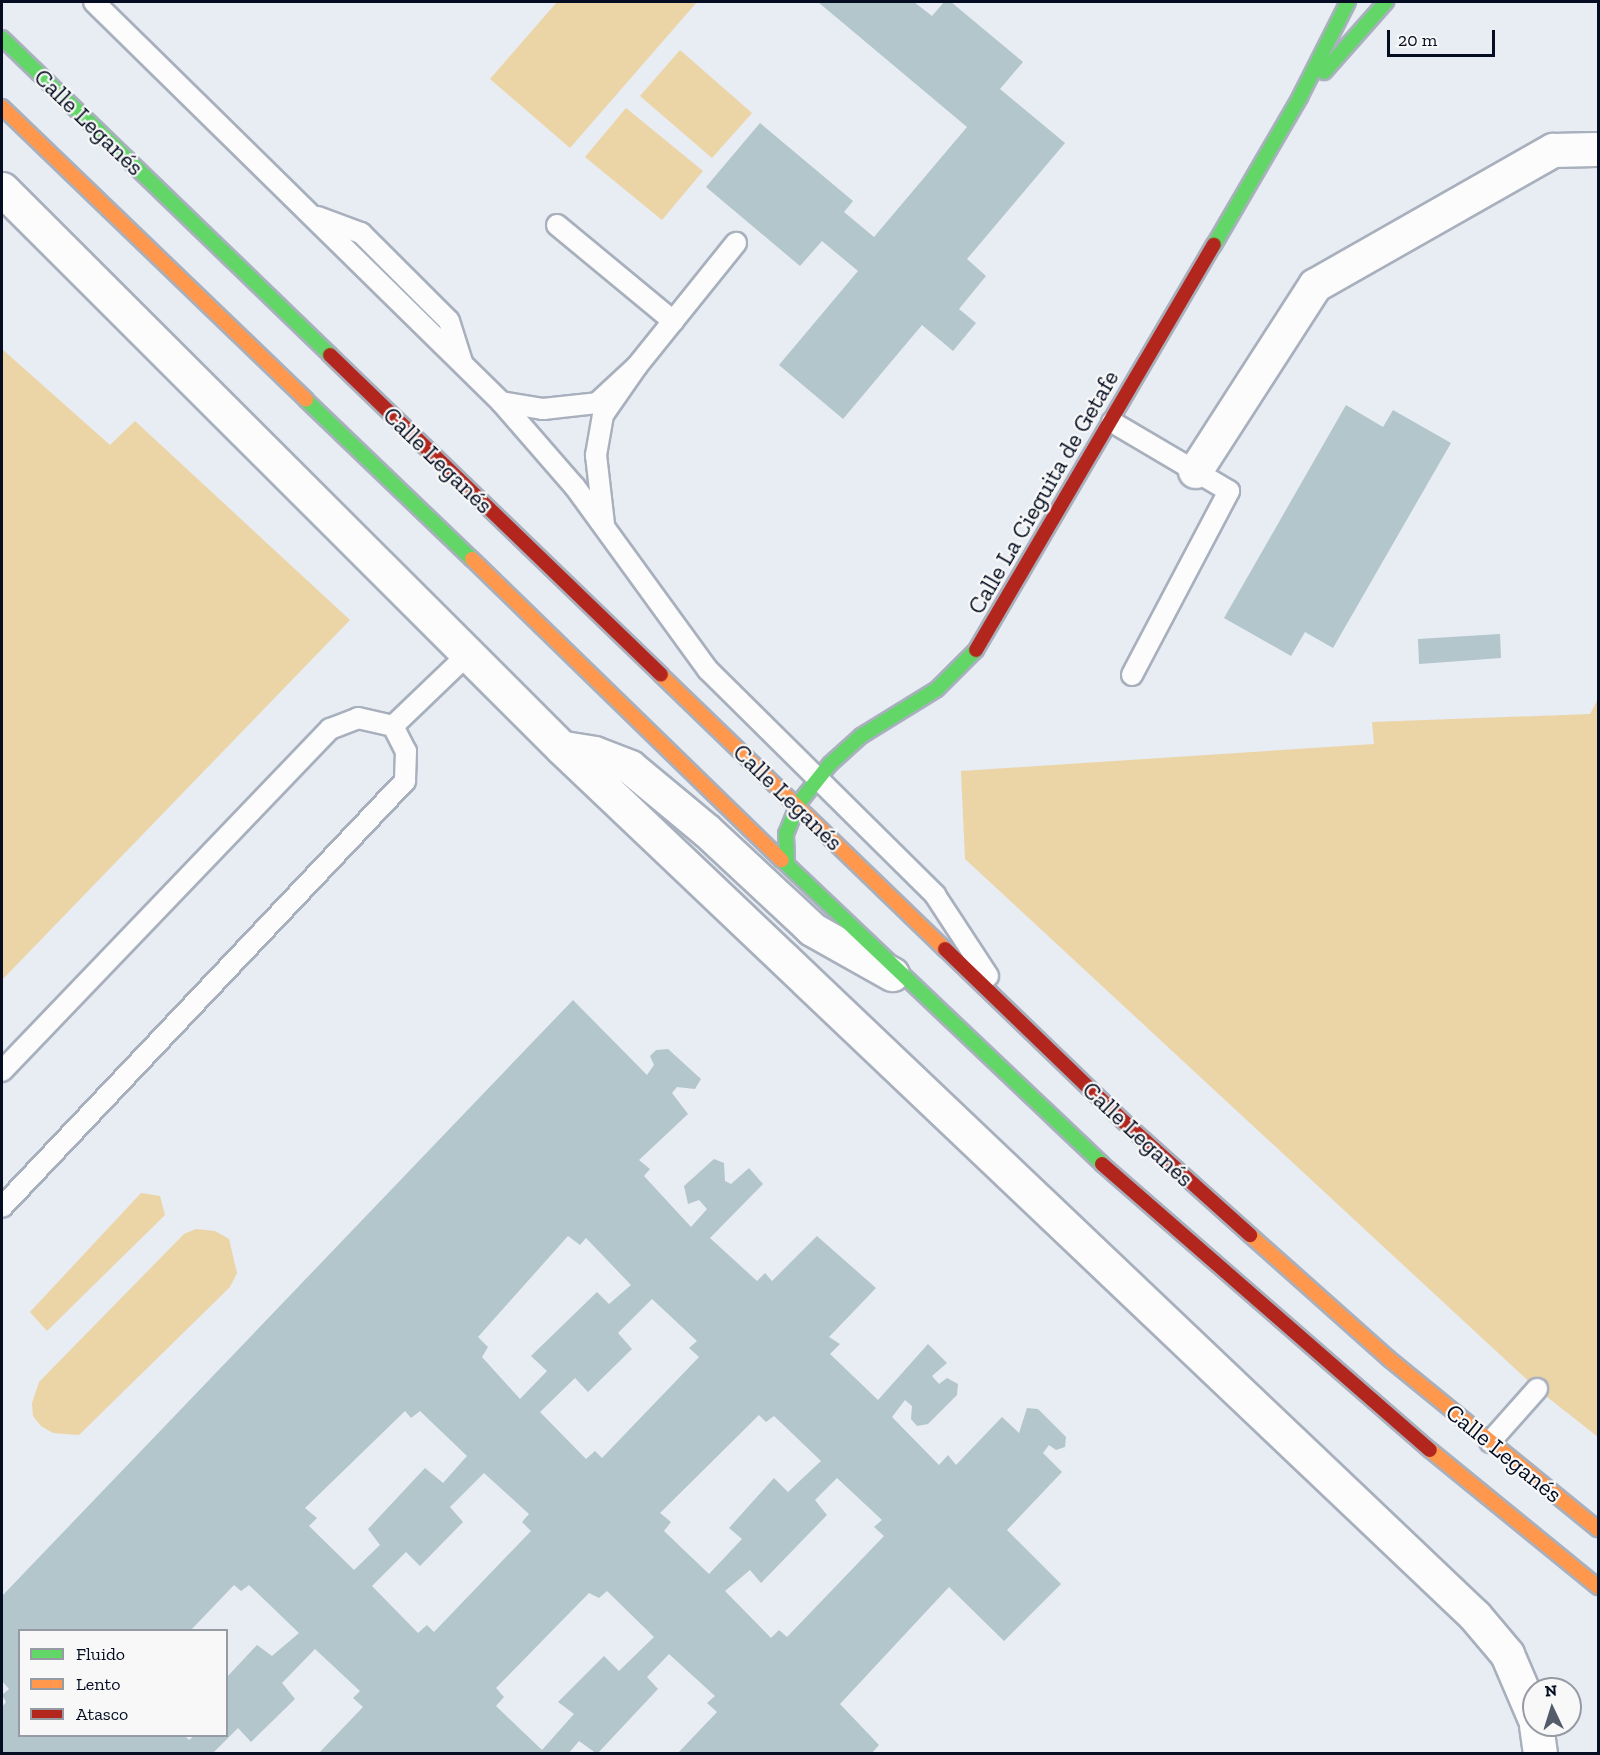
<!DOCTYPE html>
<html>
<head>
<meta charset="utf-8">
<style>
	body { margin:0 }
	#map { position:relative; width:1600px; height:1755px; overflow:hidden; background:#e8ecf3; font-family:"Zilla Slab",serif }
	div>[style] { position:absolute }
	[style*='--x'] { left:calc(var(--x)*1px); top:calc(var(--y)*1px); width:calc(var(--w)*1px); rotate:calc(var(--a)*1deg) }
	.green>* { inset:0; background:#ebd4a6 }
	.building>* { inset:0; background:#b2c6cb }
	.roads { filter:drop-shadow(2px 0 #a8b0bd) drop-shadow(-2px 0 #a8b0bd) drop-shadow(0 2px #a8b0bd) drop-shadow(0 -2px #a8b0bd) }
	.lane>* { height:20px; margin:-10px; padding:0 10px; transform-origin:10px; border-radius:10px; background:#fcfcfd }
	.street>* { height:33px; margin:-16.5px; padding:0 16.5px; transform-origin:16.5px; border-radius:16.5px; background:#fcfcfd }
	.fast>* { height:14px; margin:-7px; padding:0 7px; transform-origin:7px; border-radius:7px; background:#63d668 }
	.slow>* { height:14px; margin:-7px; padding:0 7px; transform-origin:7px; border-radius:7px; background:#ff974d }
	.jam>* { height:14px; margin:-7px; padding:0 7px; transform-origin:7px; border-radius:7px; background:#b3261e }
	span { translate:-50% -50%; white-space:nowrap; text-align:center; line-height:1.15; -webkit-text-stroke:4.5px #f8f8f8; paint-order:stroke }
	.street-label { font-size:24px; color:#040d21 }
	.frame { position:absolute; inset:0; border:3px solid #040d21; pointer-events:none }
	.legend { position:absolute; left:18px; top:1629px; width:210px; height:108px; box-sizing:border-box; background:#f8f8f8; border:2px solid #969aa2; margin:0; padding:8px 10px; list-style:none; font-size:18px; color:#040d21 }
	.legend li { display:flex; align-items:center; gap:12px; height:30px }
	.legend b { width:30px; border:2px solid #969aa2 }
	.north { position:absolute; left:1522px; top:1677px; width:60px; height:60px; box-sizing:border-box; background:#f8f8f8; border:2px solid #969aa2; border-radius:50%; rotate:356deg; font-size:16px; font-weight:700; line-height:24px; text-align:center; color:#040d21 }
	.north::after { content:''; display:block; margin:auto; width:21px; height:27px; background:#545b6a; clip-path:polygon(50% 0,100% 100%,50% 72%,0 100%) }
	.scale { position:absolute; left:1387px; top:30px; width:108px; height:27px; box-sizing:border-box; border:3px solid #040d21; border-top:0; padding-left:8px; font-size:18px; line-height:21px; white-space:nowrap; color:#040d21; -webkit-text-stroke:4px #f8f8f8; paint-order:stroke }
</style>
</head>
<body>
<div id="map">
	<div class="green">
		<i style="clip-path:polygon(557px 2px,697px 2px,570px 148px,490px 79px)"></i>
		<i style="clip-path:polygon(680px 50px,752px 113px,712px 158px,640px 96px)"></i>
		<i style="clip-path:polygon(626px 108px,703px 171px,662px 220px,585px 157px)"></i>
		<i style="clip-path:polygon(2px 349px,110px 445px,135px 421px,350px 620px,2px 980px)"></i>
		<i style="clip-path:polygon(1598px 699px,1598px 1437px,1537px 1389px,965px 859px,961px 771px,1374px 744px,1372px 722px,1590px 714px)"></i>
		<i style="clip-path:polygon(141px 1193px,160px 1196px,165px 1215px,47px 1331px,30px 1312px)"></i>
		<i style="clip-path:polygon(196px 1229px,215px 1231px,229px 1239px,237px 1273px,230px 1287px,79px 1435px,53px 1433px,41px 1426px,33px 1416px,32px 1403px,39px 1382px,184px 1234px)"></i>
	</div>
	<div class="building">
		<i style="clip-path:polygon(818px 2px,914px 2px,932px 16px,944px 2px,951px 2px,1023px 62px,1000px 89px,1065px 143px,967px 259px,986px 276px,959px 309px,976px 323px,953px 351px,922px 325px,843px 419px,779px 365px,858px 271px,822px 241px,800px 266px,706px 187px,760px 123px,853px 201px,844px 212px,874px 237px,967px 127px)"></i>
		<i style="clip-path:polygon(1346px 405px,1383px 427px,1393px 410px,1451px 443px,1333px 648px,1305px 632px,1291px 656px,1224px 618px)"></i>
		<i style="clip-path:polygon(1500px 634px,1501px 658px,1419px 664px,1418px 639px)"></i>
		<i style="clip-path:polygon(evenodd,573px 1000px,647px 1075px,654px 1065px,650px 1056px,656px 1050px,668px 1049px,701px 1079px,695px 1089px,677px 1087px,672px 1093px,688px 1114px,639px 1160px,650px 1169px,644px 1176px,691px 1227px,707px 1209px,699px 1200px,688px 1204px,684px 1186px,714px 1159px,724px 1163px,725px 1181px,731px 1184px,749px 1168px,763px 1184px,710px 1238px,757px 1281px,765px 1273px,772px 1281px,817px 1236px,876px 1288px,829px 1337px,840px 1344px,830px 1354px,878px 1400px,928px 1344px,947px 1363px,932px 1376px,939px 1384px,947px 1378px,958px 1384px,957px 1395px,928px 1424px,917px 1426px,911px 1419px,912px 1406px,905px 1400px,892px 1417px,939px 1465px,948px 1455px,956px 1465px,1002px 1417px,1019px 1433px,1027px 1408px,1038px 1409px,1066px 1437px,1065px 1447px,1056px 1450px,1049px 1445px,1043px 1453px,1062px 1472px,1007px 1530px,1061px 1584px,1004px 1641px,949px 1587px,840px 1704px,879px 1745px,871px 1754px,677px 1754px,717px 1712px,707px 1703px,715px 1696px,669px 1654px,647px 1677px,658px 1689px,597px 1754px,579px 1741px,568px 1754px,318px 1754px,363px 1707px,353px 1698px,360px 1691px,315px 1649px,282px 1683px,295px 1699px,251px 1742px,238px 1728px,212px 1754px,2px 1754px,2px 1707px,6px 1702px,2px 1695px,9px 1689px,2px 1681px,2px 1596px,573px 1000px,568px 1236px,580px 1245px,586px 1238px,631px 1285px,609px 1304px,597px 1292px,531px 1356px,547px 1371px,520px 1399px,482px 1357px,488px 1347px,478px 1337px,568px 1236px,573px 1000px,652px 1299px,697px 1341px,689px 1348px,699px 1357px,602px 1458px,595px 1451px,586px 1459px,540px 1412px,575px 1378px,588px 1392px,632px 1349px,618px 1333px,652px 1299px,573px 1000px,405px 1411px,411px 1418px,420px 1411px,467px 1456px,443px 1483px,425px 1468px,368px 1529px,380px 1545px,354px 1570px,309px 1526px,317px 1518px,305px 1508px,405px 1411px,573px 1000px,759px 1415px,766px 1422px,774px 1416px,821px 1461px,788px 1492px,774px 1478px,729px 1528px,742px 1539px,709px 1574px,664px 1531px,671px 1522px,660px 1513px,759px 1415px,573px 1000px,484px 1473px,529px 1514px,522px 1522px,531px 1531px,434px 1632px,427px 1625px,418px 1633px,372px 1586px,406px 1552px,420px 1566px,463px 1522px,450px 1507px,484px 1473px,573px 1000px,837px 1478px,882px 1520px,874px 1527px,884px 1536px,787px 1637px,779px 1630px,771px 1638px,725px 1591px,750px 1570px,761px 1583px,827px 1515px,815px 1500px,837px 1478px,573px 1000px,234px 1585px,241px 1591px,249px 1585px,299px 1633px,272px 1656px,257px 1645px,226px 1678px,226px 1736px,194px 1736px,189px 1740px,185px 1736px,20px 1736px,20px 1630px,191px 1630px,234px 1585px,573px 1000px,607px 1591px,654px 1637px,619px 1671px,604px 1656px,558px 1702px,574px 1714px,542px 1750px,496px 1706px,504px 1697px,496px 1688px,589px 1593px,599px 1598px,607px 1591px)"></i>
	</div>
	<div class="roads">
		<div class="lane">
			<i style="--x:94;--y:2;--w:571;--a:44.5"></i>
			<i style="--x:501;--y:402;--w:113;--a:49"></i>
			<i style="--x:575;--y:487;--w:226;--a:54"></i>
			<i style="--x:708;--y:670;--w:320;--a:44.7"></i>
			<i style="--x:935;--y:895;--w:97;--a:56.8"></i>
			<i style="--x:318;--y:217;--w:46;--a:20.4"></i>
			<i style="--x:361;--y:233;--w:124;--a:45"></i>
			<i style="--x:449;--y:321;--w:43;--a:72.4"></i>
			<i style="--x:557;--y:225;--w:151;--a:39.6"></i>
			<i style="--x:637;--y:366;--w:158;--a:-51.2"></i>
			<i style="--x:501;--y:402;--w:43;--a:9.5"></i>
			<i style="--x:543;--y:409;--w:54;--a:-6.3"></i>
			<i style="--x:597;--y:403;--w:54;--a:-42.8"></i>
			<i style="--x:637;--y:366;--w:60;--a:124.8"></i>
			<i style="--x:603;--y:415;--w:41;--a:99.9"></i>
			<i style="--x:596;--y:455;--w:69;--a:83.4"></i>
			<i style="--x:1112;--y:422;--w:136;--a:30.5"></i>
			<i style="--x:1229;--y:491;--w:208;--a:117.8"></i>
			<i style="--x:393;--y:726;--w:104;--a:-43.8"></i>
			<i style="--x:2;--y:1071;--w:474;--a:-46.2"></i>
			<i style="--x:330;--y:729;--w:30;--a:-21"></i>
			<i style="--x:358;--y:718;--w:36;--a:13"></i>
			<i style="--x:393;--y:726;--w:28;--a:63"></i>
			<i style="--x:406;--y:751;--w:30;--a:92"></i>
			<i style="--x:405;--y:781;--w:586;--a:133.41"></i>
			<i style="--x:1490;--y:1442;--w:71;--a:-48.4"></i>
		</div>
		<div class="street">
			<i style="--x:2;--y:189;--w:791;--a:44.95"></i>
			<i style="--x:562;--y:748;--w:1260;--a:43.55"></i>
			<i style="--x:1475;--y:1616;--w:50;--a:49.9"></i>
			<i style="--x:1507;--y:1654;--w:69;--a:66.8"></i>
			<i style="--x:1195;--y:471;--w:221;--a:-57.2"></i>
			<i style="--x:1315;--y:285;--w:274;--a:-29.6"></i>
			<i style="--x:1553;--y:150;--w:42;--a:-1.4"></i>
			<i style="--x:564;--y:748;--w:30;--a:9"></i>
			<i style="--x:594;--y:753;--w:39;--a:21"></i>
			<i style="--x:630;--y:767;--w:99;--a:39.7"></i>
			<i style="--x:706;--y:830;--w:145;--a:43"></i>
			<i style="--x:812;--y:929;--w:92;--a:29.4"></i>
			<i style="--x:1536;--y:1725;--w:29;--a:82"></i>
		</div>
		<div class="fast">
			<i style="--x:2;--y:38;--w:456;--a:44"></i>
			<i style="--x:1324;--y:72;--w:94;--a:-48.5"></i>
			<i style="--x:1214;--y:245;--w:171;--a:-59.8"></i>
			<i style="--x:1300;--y:97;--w:106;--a:-63.2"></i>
			<i style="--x:306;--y:400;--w:230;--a:43.8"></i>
			<i style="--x:782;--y:860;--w:441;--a:43.5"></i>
			<i style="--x:787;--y:864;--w:30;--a:-92"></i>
			<i style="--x:786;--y:834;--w:32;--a:-68"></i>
			<i style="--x:798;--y:804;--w:51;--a:-51.3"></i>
			<i style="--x:830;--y:764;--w:42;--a:-42.1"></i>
			<i style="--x:861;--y:736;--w:89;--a:-31.7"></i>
			<i style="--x:937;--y:689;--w:55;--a:-45"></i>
		</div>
		<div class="slow">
			<i style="--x:2;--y:107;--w:422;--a:43.9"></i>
			<i style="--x:472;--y:559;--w:432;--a:44.2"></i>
			<i style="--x:661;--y:675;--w:395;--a:44"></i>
			<i style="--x:1250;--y:1235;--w:185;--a:41.7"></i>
			<i style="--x:1388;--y:1358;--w:271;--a:39.2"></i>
			<i style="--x:1430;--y:1450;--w:217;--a:39.2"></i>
		</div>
		<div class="jam">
			<i style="--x:330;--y:355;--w:460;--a:44"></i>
			<i style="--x:976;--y:650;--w:470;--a:-59.6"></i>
			<i style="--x:945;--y:949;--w:248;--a:44"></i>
			<i style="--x:1123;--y:1121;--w:171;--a:41.9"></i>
			<i style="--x:1102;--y:1164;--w:435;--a:41.1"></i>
		</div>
	</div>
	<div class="street-label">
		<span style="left:89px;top:122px;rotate:44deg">Calle Leganés</span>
		<span style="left:438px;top:460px;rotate:44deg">Calle Leganés</span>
		<span style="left:1043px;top:492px;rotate:-60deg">Calle La Cieguita de Getafe</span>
		<span style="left:788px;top:797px;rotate:44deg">Calle Leganés</span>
		<span style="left:1138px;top:1134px;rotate:43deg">Calle Leganés</span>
		<span style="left:1504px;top:1453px;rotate:39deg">Calle Leganés</span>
	</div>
	<div class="frame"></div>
	<ul class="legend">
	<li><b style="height:8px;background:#63d668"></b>Fluido</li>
	<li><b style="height:8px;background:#ff974d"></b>Lento</li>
	<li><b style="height:8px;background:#b3261e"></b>Atasco</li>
	</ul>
	<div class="north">N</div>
	<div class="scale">20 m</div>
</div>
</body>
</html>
